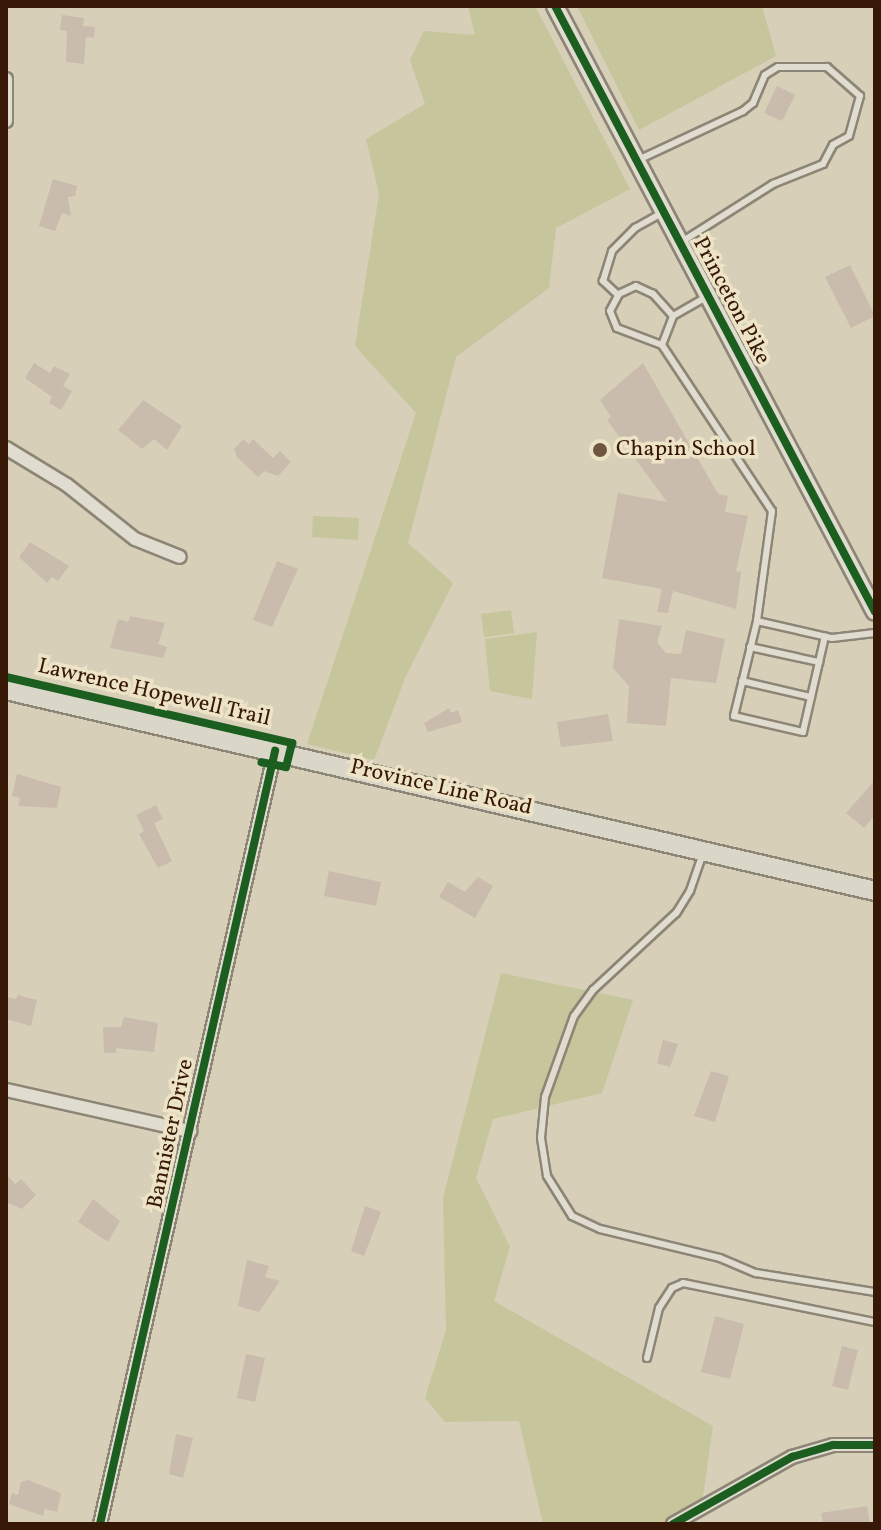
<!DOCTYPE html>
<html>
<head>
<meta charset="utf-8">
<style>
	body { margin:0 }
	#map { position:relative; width:881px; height:1530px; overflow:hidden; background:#d7cfb7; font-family:Vollkorn,serif }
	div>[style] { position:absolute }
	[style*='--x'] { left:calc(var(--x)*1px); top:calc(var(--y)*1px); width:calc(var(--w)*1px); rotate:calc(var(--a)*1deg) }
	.green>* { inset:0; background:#c6c59c }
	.building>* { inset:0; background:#cabcad }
	.roads { filter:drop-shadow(2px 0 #8d8575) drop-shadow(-2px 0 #8d8575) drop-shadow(0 2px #8d8575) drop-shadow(0 -2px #8d8575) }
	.service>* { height:6px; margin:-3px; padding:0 3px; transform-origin:3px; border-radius:3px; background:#e0dcd0 }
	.minor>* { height:12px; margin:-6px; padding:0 6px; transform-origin:6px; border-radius:6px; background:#e0dcd0 }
	.secondary>* { height:16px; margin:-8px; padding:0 8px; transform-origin:8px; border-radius:8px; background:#e0dcd0 }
	.primary>* { height:18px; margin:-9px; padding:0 9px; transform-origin:9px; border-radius:9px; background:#dad6c8 }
	.cycleway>* { height:8px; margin:-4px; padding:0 4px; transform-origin:4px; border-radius:4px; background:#1b5e20 }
	.dots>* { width:22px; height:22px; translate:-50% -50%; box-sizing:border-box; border:4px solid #ede4c8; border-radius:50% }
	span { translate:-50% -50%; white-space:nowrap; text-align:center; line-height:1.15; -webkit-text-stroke:7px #ede4c8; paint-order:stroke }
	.street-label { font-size:22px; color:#371705 }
	.poi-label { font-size:22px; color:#371705 }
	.left { translate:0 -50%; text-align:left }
	.frame { position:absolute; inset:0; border:8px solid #371705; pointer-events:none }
</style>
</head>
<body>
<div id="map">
	<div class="green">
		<i style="clip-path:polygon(468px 6px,535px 6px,630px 189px,556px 228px,549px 288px,456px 357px,408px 543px,453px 583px,405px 678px,374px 760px,307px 744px,416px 413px,355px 346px,379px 194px,366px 139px,425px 104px,410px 60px,424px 31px,475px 35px)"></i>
		<i style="clip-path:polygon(577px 6px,762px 6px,776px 56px,639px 130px)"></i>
		<i style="clip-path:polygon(313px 516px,359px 518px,358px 540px,312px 537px)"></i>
		<i style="clip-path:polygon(511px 610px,514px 633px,484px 637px,481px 614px)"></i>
		<i style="clip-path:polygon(537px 632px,532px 699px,490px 691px,485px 639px)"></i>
		<i style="clip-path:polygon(501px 973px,633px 1000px,602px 1093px,493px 1119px,476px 1178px,510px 1247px,494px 1301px,713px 1426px,702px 1503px,667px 1524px,543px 1524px,519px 1421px,445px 1422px,425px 1398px,446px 1330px,443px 1198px)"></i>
	</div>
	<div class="building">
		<i style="clip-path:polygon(62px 15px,84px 18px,83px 26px,95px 27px,94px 38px,86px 37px,84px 64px,66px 62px,67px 31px,60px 30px)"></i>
		<i style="clip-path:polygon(777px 86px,795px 95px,782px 121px,764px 113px)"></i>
		<i style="clip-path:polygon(53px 179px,77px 186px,75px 196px,68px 197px,71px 216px,62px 213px,55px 231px,39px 226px)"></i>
		<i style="clip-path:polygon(850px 265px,875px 316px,851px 328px,825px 277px)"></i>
		<i style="clip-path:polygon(34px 363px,50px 373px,54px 366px,70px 374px,63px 386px,72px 391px,61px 410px,49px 403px,52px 397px,25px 378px)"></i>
		<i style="clip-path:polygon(643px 363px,718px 494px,728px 496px,725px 512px,748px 516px,736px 571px,741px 572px,736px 609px,673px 591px,668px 613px,657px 612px,662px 589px,602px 578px,618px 493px,667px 502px,607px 420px,611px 417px,600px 400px)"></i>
		<i style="clip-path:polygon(143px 400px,182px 426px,167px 450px,154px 439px,142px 449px,118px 430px)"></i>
		<i style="clip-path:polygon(243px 439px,249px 444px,253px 439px,273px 458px,280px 451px,291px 462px,278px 476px,264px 471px,258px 477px,237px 457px,234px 449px)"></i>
		<i style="clip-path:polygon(30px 542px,69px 566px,58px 581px,52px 577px,47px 583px,19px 557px)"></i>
		<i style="clip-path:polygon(277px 561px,298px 569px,272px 627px,253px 620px)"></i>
		<i style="clip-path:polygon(130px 616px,165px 623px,158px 644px,167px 647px,163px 658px,110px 648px,118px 619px,128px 622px)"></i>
		<i style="clip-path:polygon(619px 619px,662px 626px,657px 642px,666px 653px,681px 654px,686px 630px,725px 639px,716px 683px,671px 678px,666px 726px,627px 723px,629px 686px,613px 668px)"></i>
		<i style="clip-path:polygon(449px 708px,451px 713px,458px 710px,462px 722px,428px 732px,424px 723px)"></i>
		<i style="clip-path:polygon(608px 714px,613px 741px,561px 747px,557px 722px)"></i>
		<i style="clip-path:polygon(17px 774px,61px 787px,57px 808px,18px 806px,20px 798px,12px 796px)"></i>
		<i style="clip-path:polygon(875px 780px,875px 815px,864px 828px,846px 813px)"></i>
		<i style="clip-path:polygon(156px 805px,163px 819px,154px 823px,172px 861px,158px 868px,139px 834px,144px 831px,136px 815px)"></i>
		<i style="clip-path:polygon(329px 871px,381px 882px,376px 906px,324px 896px)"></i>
		<i style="clip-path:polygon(478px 877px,493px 886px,475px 918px,439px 897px,448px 882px,465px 892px)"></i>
		<i style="clip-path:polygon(18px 995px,37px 1000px,31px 1026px,6px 1019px,6px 997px,16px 999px)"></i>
		<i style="clip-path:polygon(124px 1017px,158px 1023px,154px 1052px,116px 1048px,116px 1053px,104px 1053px,103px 1027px,121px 1027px)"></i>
		<i style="clip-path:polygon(663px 1040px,678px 1044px,670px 1067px,657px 1063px)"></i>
		<i style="clip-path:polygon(711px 1071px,729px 1076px,715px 1122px,694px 1116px)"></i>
		<i style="clip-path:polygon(6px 1174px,15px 1184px,21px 1179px,36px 1195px,22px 1209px,6px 1202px)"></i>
		<i style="clip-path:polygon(93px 1199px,120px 1221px,108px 1242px,78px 1222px)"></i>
		<i style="clip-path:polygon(365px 1206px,381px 1212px,364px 1256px,351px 1251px)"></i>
		<i style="clip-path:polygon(247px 1260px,269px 1266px,265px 1277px,280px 1281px,259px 1312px,238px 1306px)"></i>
		<i style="clip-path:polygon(715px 1316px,744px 1324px,730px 1379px,701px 1372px)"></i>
		<i style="clip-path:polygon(842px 1346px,858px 1350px,848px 1390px,832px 1386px)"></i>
		<i style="clip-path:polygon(246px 1354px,265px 1358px,255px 1402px,237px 1398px)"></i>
		<i style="clip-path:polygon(176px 1434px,193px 1438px,183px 1478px,169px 1474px)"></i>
		<i style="clip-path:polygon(28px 1480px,61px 1493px,57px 1512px,45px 1509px,43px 1516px,9px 1504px,12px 1493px,18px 1495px,21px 1482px)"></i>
		<i style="clip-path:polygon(867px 1506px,870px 1524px,823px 1524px,821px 1513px)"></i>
	</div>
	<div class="roads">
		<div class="service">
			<i style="--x:638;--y:160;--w:116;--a:-25"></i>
			<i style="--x:743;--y:111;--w:13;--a:-39"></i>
			<i style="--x:753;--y:103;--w:30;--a:-67"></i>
			<i style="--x:765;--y:75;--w:15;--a:-32"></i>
			<i style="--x:778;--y:67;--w:49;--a:0"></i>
			<i style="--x:827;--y:67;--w:44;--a:41.3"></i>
			<i style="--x:860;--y:96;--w:41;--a:105.4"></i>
			<i style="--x:849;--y:136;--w:18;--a:151"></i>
			<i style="--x:833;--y:145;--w:21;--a:118"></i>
			<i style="--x:823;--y:164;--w:54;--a:158.2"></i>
			<i style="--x:773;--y:184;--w:107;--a:147.7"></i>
			<i style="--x:618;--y:295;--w:21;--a:-137"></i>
			<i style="--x:603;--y:281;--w:31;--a:-73"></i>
			<i style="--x:612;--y:251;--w:33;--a:-45"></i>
			<i style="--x:635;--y:228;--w:31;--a:-29"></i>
			<i style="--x:673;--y:316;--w:30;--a:-132"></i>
			<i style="--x:653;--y:294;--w:19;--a:-155"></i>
			<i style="--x:636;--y:286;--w:19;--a:155"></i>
			<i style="--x:619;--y:294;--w:19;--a:118"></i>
			<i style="--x:610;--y:311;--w:18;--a:68"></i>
			<i style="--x:617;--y:328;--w:48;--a:20.7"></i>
			<i style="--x:662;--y:345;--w:199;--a:56.5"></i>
			<i style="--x:772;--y:511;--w:111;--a:97.8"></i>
			<i style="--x:757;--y:621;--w:98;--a:103.6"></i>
			<i style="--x:734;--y:716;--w:71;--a:13.1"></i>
			<i style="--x:803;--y:732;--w:98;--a:-77.1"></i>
			<i style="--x:662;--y:345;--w:31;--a:-69"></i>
			<i style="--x:673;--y:316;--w:40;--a:-29.7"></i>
			<i style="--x:757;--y:621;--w:77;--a:12.8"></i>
			<i style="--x:832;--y:638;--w:43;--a:-6.6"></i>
			<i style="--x:750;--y:647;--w:71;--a:12.3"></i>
			<i style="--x:742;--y:681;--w:71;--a:13.1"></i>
			<i style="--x:702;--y:856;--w:37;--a:109"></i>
			<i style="--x:690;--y:891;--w:26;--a:122"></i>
			<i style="--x:676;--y:913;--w:113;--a:137.1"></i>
			<i style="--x:593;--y:990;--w:32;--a:126"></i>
			<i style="--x:574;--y:1016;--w:86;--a:109.7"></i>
			<i style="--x:545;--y:1097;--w:41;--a:95.6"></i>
			<i style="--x:541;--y:1138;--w:38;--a:81"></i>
			<i style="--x:547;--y:1176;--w:47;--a:58"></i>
			<i style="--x:572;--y:1216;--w:31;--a:25"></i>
			<i style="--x:600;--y:1229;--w:123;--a:13.6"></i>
			<i style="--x:720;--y:1258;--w:39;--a:23"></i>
			<i style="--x:756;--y:1273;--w:121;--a:9.1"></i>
			<i style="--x:647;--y:1358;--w:51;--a:-76.5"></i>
			<i style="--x:659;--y:1308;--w:24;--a:-57"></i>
			<i style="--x:672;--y:1288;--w:12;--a:-24"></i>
			<i style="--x:683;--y:1283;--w:196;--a:11.5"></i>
		</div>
		<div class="minor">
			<i style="--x:6;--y:79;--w:42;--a:90"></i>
			<i style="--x:6;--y:448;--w:71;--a:31.2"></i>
			<i style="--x:67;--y:485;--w:87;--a:38.5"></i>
			<i style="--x:135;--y:539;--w:48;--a:21.8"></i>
			<i style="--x:6;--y:1090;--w:189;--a:12.6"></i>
			<i style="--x:100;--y:1524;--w:793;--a:-77.24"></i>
			<i style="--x:673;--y:1524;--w:137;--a:-29.4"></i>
			<i style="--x:792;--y:1457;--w:43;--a:-16.3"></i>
			<i style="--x:833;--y:1445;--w:42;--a:0"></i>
		</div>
		<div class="secondary">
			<i style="--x:555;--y:6;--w:685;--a:62.16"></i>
		</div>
		<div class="primary">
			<i style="--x:6;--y:690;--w:892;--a:13.02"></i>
		</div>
	</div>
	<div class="cycleway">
		<i style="--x:555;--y:6;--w:685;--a:62.16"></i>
		<i style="--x:6;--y:677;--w:294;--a:13"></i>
		<i style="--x:292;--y:743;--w:25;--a:104"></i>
		<i style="--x:286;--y:767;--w:25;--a:-169"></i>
		<i style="--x:100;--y:1524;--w:793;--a:-77.24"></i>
		<i style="--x:673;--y:1524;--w:137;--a:-29.4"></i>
		<i style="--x:792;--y:1457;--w:43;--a:-16.3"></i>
		<i style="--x:833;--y:1445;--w:42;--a:0"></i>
	</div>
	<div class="dots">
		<i style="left:600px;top:450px;background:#6f5743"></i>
	</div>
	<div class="street-label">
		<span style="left:731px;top:301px;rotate:62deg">Princeton Pike</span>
		<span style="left:154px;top:693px;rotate:13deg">Lawrence Hopewell Trail</span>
		<span style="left:441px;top:788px;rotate:13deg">Province Line Road</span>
		<span style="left:171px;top:1134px;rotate:-78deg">Bannister Drive</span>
	</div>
	<div class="poi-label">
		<span class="left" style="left:616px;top:450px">Chapin School</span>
	</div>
	<div class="frame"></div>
</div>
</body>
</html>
